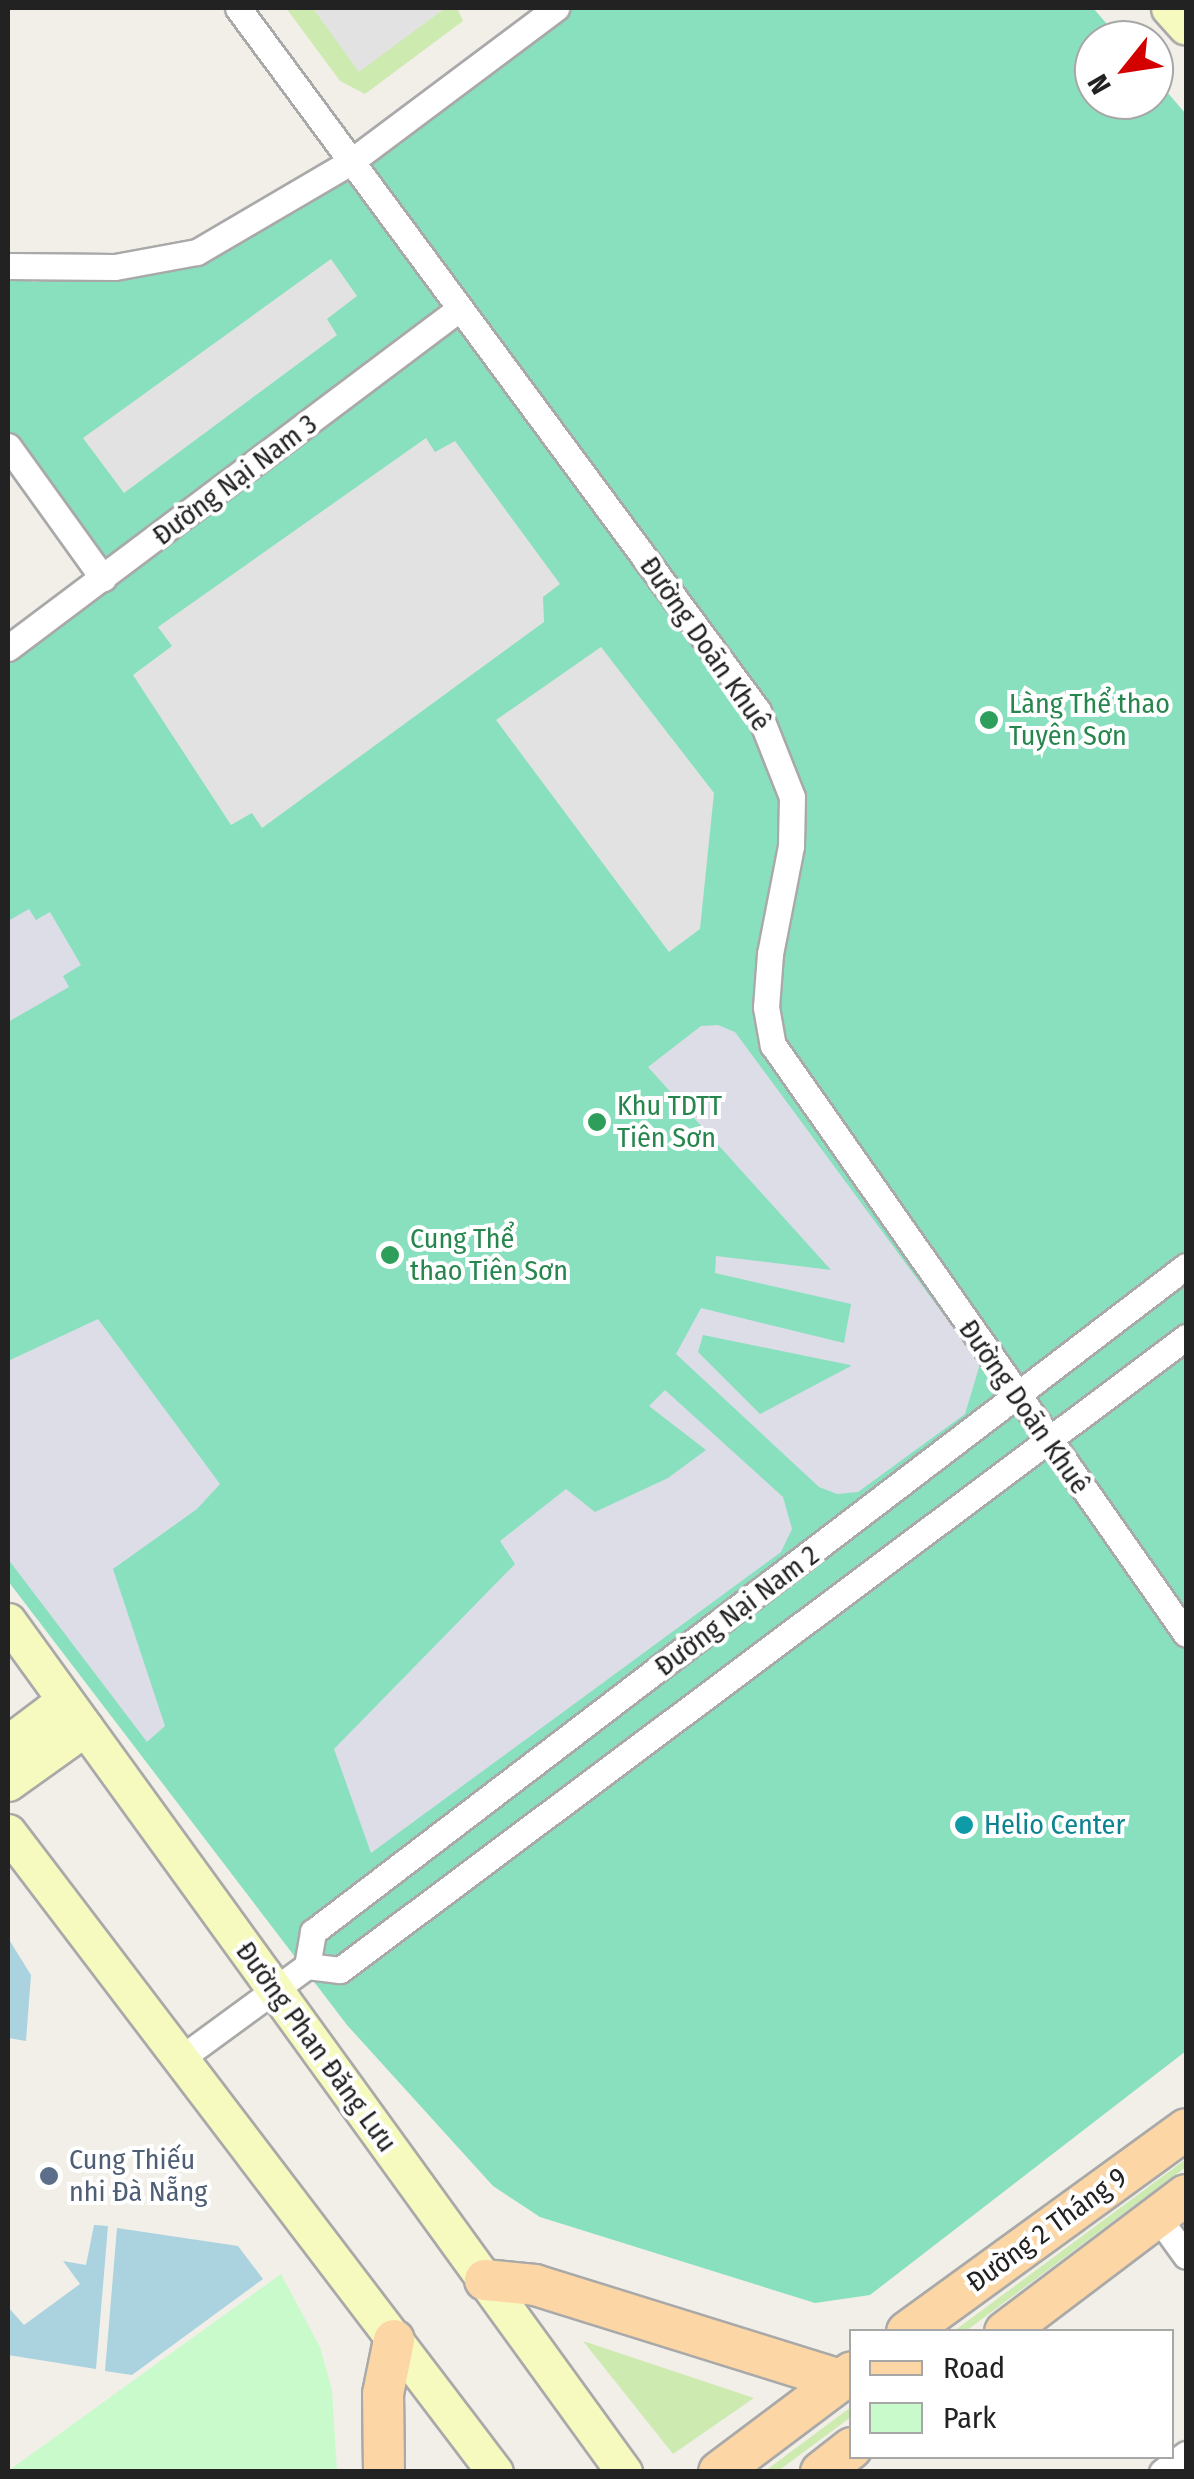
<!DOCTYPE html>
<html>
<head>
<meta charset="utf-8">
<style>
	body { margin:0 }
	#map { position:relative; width:1194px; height:2479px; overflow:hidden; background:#f2efe9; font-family:"Fira Sans Condensed",sans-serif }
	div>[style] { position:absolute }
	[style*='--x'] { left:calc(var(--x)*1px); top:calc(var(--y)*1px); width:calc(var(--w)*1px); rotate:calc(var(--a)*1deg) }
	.grass>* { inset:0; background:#cdebb0 }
	.park>* { inset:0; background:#c8facc }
	.pitch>* { inset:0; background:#88e0be }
	.parking>* { inset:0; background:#e2e2e2 }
	.plaza>* { inset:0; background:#dddde8 }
	.water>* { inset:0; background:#aad3df }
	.roads { filter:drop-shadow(2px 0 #a9a9a9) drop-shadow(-2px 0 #a9a9a9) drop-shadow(0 2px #a9a9a9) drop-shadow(0 -2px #a9a9a9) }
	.street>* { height:25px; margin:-12.5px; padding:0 12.5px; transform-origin:12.5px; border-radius:12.5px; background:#fff }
	.secondary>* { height:35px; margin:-17.5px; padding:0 17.5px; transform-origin:17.5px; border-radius:17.5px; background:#f7fabf }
	.primary>* { height:40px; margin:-20px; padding:0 20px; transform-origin:20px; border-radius:20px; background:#fcd6a4 }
	.dots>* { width:28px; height:28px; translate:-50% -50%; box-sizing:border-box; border:5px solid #fff; border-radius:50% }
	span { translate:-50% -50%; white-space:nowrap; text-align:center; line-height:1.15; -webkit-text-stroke:8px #fff; paint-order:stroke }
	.street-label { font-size:28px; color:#222 }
	.leisure-label { font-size:28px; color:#27864d }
	.left { translate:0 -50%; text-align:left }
	.culture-label { font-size:28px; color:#0d838f }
	.service-label { font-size:28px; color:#4e5e75 }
	.frame { position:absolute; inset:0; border:10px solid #222; pointer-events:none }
	.legend { position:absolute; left:849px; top:2329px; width:325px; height:130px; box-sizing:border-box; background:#fff; border:2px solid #a7a7a7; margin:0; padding:12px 18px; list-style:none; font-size:30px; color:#222 }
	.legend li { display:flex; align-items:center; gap:20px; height:50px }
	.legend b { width:50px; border:2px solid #a7a7a7 }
	.north { position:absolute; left:1074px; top:20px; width:100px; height:100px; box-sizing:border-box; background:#fff; border:2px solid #a7a7a7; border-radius:50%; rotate:240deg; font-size:28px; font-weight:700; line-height:40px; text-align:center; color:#222 }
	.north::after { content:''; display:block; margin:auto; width:35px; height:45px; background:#d40000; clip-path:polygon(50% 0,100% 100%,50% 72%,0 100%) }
</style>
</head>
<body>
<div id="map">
	<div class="grass">
		<i style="clip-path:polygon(286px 8px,313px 8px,359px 71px,445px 8px,457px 8px,463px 21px,365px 94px,340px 81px)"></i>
		<i style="clip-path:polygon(1186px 2159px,1186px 2167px,966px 2331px,954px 2331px)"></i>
		<i style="clip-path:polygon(583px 2341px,754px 2398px,673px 2454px)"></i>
		<i style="clip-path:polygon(851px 2407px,851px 2417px,778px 2471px,765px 2471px)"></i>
	</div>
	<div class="park">
		<i style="clip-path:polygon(281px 2274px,320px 2347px,332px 2390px,337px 2471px,8px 2471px)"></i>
	</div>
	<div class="pitch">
		<i style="clip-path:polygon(572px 8px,1093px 8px,1121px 40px,1094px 40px,1094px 100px,1154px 100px,1154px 77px,1186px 114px,1186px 2051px,870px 2295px,815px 2303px,540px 2217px,493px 2186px,347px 2025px,8px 1581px,8px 664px,117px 582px,8px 429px,8px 277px,35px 282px,202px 263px,373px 158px)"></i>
	</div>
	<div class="parking">
		<i style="clip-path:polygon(313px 8px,445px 8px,359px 72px)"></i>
		<i style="clip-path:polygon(331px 259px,357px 296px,327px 319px,337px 335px,124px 493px,83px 438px)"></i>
		<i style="clip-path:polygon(426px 438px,435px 452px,455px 441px,560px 584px,543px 597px,544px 622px,262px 828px,252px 813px,231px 825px,133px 675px,172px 646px,158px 627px)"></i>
		<i style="clip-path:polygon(601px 647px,714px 793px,700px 929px,669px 952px,496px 720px)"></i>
	</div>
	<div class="plaza">
		<i style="clip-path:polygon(29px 909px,36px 920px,50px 912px,81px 965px,63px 976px,69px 987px,8px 1022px,8px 921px)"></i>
		<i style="clip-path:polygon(evenodd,718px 1025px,735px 1032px,980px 1364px,965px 1414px,858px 1492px,837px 1494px,819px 1487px,676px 1354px,701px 1308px,844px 1343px,851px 1304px,715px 1273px,716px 1256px,831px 1270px,648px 1067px,701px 1026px,718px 1025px,703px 1335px,850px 1365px,851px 1366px,760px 1414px,698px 1352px,703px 1335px)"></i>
		<i style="clip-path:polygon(98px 1319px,220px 1484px,197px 1509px,113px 1569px,165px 1726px,147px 1742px,8px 1559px,8px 1361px)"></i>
		<i style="clip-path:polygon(665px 1390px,783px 1497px,792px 1529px,781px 1552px,371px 1853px,334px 1749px,515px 1564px,500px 1541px,566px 1489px,595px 1512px,668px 1478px,706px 1450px,649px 1406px)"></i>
	</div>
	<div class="water">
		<i style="clip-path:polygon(8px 1938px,31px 1975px,26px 2041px,8px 2038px)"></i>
		<i style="clip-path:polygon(94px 2225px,108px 2226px,96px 2369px,8px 2355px,8px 2307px,24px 2325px,80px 2284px,63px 2261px,86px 2265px)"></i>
		<i style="clip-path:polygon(117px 2228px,238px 2246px,263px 2279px,132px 2375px,105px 2371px)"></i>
	</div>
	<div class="roads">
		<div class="street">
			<i style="--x:238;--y:8;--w:874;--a:53.51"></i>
			<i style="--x:758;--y:711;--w:92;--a:68.4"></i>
			<i style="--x:792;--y:797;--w:49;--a:91.2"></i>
			<i style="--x:791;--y:846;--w:110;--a:101"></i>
			<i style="--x:770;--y:954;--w:53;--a:94.3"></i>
			<i style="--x:766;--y:1007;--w:39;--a:80"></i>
			<i style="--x:773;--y:1045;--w:719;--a:54.96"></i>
			<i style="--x:8;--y:266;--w:107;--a:0.5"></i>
			<i style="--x:115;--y:267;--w:83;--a:-10.4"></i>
			<i style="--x:197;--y:252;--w:176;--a:-30.4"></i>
			<i style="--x:349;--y:163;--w:259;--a:-36.8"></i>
			<i style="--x:8;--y:446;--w:163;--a:54.3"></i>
			<i style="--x:8;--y:648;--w:564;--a:-36.93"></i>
			<i style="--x:307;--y:1966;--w:35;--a:-80"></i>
			<i style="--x:313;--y:1932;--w:1098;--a:-37.34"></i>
			<i style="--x:180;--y:2059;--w:157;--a:-36.2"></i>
			<i style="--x:307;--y:1966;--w:33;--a:7"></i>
			<i style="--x:340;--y:1970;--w:1057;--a:-36.8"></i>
			<i style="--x:1157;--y:2216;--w:49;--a:54.1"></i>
			<i style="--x:1162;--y:2472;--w:30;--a:-37"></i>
		</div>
		<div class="secondary">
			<i style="--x:1169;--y:8;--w:25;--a:48"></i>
			<i style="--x:8;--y:1621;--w:1051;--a:54.1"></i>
			<i style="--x:8;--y:1743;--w:71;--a:-37"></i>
			<i style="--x:8;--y:1783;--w:95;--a:-35.5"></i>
			<i style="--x:8;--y:1832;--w:804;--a:52.73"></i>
		</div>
		<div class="primary">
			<i style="--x:485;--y:2280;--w:50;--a:5.7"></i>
			<i style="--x:535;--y:2285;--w:319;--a:17.3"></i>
			<i style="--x:907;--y:2332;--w:345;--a:-36"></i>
			<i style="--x:1005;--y:2332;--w:227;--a:-37.1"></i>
			<i style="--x:384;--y:2472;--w:78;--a:-90.7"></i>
			<i style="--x:383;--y:2394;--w:55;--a:-78.5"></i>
			<i style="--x:719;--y:2472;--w:166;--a:-36.9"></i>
			<i style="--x:821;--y:2472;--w:39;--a:-38"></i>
		</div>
	</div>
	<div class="dots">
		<i style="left:989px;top:720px;background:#2e9e5b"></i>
		<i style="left:597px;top:1122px;background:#2e9e5b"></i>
		<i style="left:390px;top:1255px;background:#2e9e5b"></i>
		<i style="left:964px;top:1825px;background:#0f9aa8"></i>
		<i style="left:49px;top:2176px;background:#5c6f8a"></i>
	</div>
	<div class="street-label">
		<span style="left:235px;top:480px;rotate:-37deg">Đường Nại Nam 3</span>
		<span style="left:705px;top:644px;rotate:55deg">Đường Doãn Khuê</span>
		<span style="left:1024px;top:1407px;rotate:55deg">Đường Doãn Khuê</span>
		<span style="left:737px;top:1611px;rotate:-37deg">Đường Nại Nam 2</span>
		<span style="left:316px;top:2047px;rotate:54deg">Đường Phan Đăng Lưu</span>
		<span style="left:1047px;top:2230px;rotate:-36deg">Đường 2 Tháng 9</span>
	</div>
	<div class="leisure-label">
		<span class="left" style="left:1009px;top:720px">Làng Thể thao<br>Tuyên Sơn</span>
		<span class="left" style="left:617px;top:1122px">Khu TDTT<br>Tiên Sơn</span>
		<span class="left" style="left:410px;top:1255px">Cung Thể<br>thao Tiên Sơn</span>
	</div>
	<div class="culture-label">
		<span class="left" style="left:984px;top:1825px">Helio Center</span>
	</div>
	<div class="service-label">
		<span class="left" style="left:69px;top:2176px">Cung Thiếu<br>nhi Đà Nẵng</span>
	</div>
	<div class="frame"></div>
	<ul class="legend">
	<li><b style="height:12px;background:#fcd6a4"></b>Road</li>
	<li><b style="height:28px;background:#c8facc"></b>Park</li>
	</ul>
	<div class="north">N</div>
</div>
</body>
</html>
